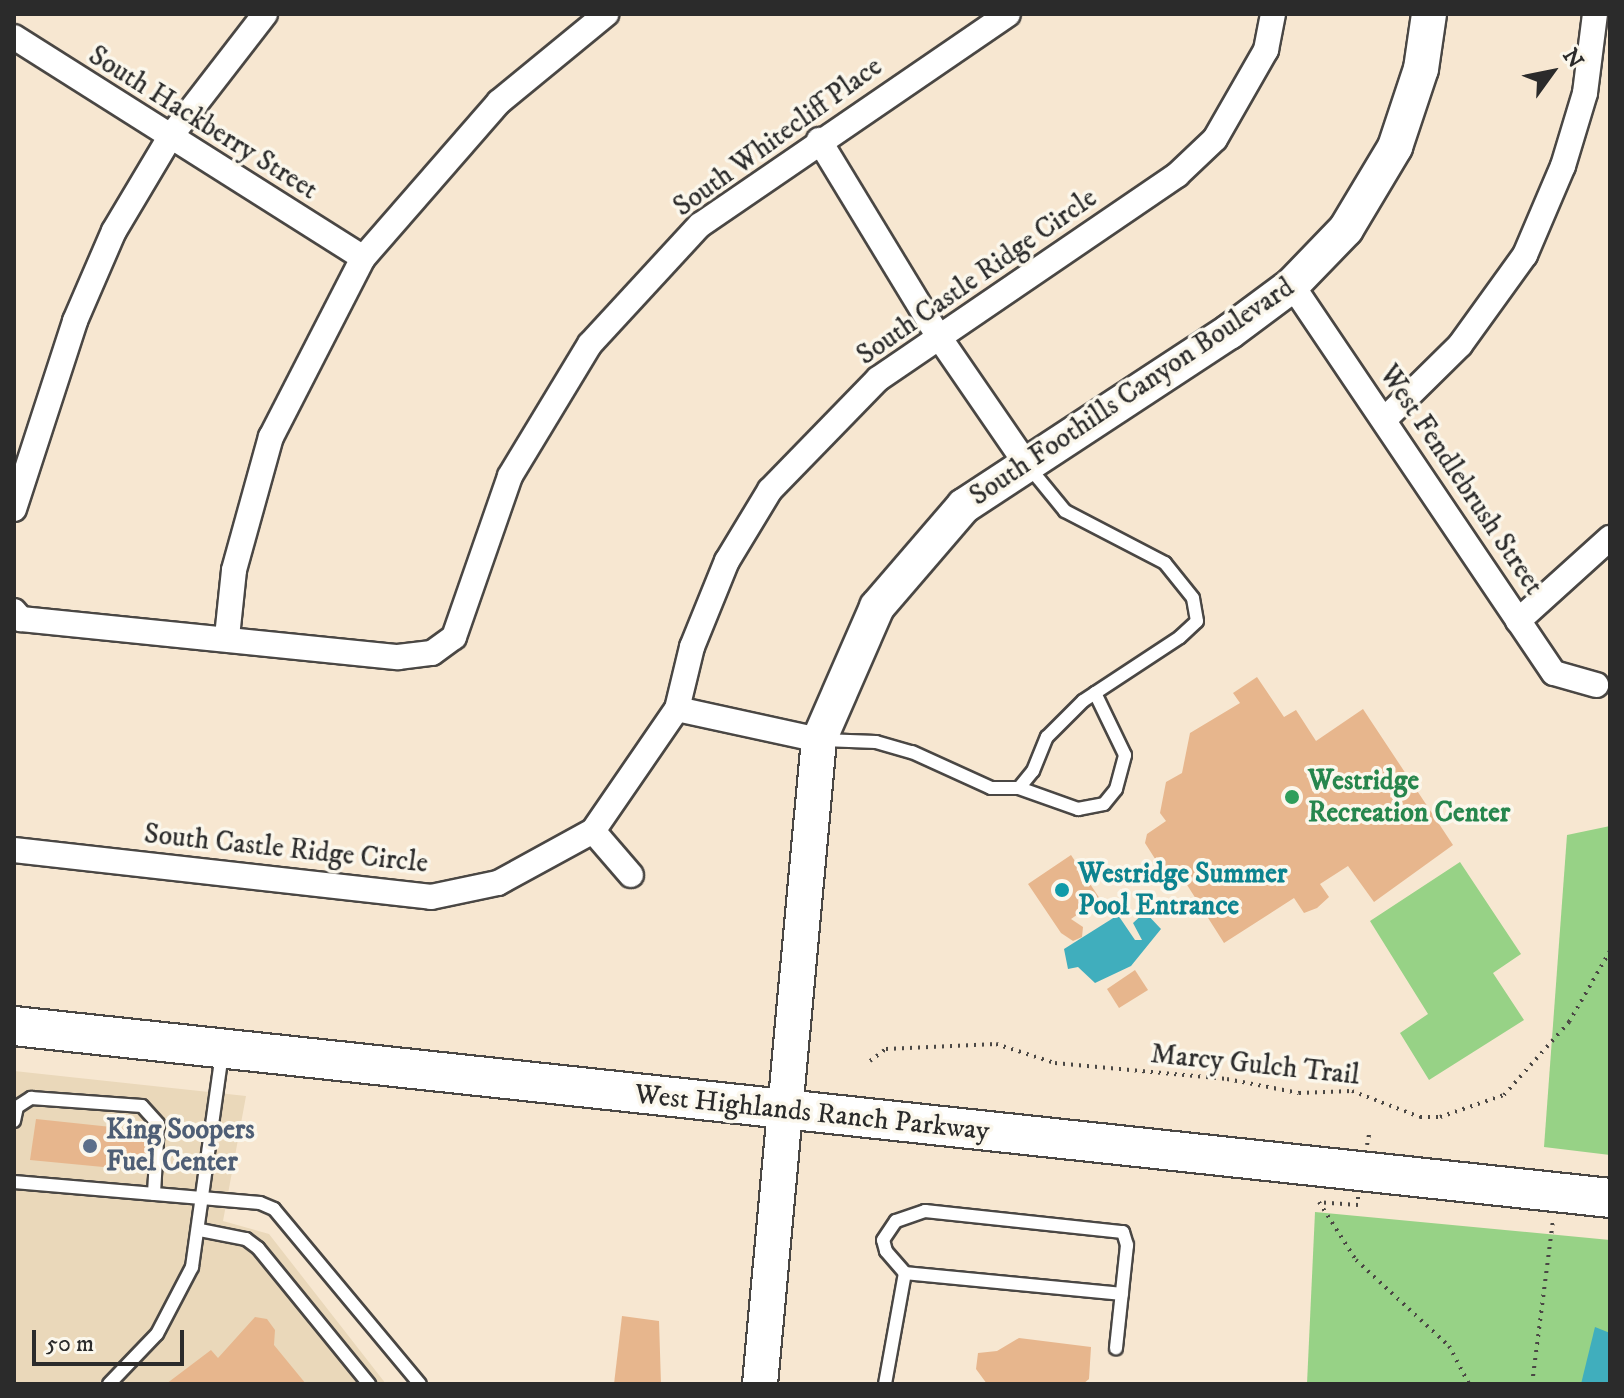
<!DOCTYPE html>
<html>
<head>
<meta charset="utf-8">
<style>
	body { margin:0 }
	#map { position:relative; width:1624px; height:1398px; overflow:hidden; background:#f7e7d1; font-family:"IM FELL DW Pica",serif }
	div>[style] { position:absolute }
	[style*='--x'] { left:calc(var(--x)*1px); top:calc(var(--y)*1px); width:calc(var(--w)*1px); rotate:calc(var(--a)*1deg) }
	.built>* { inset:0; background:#ead8ba }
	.green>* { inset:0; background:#97d286 }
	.water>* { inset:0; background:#40aebd }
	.building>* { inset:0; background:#e7b68d }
	.path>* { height:4px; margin-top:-2px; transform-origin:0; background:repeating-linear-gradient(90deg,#4a4744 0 2px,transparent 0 8px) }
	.roads { filter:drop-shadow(2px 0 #4a4744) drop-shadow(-2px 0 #4a4744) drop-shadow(0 2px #4a4744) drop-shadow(0 -2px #4a4744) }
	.lane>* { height:12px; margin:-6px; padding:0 6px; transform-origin:6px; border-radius:6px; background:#fff }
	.street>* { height:24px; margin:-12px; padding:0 12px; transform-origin:12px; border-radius:12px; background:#fff }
	.secondary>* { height:34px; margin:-17px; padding:0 17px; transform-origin:17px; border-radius:17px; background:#fff }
	.primary>* { height:38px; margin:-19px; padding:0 19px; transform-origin:19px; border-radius:19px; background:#fff }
	.dots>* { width:22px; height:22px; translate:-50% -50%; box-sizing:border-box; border:4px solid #fbf7ec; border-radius:50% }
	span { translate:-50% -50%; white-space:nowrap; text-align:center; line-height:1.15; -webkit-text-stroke:7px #fbf7ec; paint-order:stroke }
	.street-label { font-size:28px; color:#2b2b2b }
	.leisure-label { font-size:28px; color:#27864d; font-weight:700 }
	.left { translate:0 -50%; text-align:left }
	.culture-label { font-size:28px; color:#0d838f; font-weight:700 }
	.service-label { font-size:28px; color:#4e5e75; font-weight:700 }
	.frame { position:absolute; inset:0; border:16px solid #2b2b2b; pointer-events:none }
	.north { position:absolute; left:1512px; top:32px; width:80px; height:80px; -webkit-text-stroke:6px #fbf7ec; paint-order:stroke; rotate:57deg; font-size:22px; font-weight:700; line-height:32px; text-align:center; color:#2b2b2b }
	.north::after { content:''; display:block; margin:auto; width:28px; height:36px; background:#2b2b2b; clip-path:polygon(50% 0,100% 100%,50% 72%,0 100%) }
	.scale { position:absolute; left:32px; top:1330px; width:152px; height:36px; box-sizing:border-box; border:4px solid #2b2b2b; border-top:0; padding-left:10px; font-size:24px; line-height:28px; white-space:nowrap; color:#2b2b2b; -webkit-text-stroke:6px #fbf7ec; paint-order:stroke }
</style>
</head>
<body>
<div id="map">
	<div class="built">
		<i style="clip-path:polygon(14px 1071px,246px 1096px,223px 1221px,269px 1234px,386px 1384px,14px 1384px)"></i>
	</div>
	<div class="green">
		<i style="clip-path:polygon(1610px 826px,1610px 1155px,1544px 1147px,1567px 835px)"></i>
		<i style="clip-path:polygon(1460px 862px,1521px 954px,1493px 973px,1524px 1020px,1429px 1080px,1400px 1033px,1428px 1014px,1370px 921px)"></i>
		<i style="clip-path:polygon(1315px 1212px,1610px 1240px,1610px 1384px,1307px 1384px)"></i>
	</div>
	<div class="water">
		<i style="clip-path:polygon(1145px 912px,1161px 929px,1131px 966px,1095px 983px,1078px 967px,1068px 969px,1064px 949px,1118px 915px,1135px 940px,1142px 940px,1133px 923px)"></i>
		<i style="clip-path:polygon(1595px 1327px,1610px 1333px,1610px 1384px,1581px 1384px)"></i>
	</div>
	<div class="building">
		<i style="clip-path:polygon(1257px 677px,1284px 717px,1296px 710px,1316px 741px,1363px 709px,1453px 845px,1374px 902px,1348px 866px,1320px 884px,1329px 897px,1317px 908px,1304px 913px,1294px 898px,1224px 943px,1175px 866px,1164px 873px,1145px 843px,1147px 834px,1166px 821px,1160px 813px,1166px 782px,1182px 773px,1190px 733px,1240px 703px,1233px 693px)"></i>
		<i style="clip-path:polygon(1071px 855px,1100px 899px,1071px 919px,1083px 927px,1082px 937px,1073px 941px,1061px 933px,1028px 884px)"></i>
		<i style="clip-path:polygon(1135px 970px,1148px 990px,1119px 1008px,1107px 989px)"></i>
		<i style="clip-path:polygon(36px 1119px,149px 1131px,145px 1171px,30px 1160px)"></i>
		<i style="clip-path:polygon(622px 1316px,659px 1321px,661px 1384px,614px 1384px)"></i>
		<i style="clip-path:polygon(255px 1317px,267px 1319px,275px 1330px,274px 1345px,306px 1384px,166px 1384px,211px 1350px,218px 1358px)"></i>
		<i style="clip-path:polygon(1019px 1338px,1091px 1347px,1089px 1379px,1083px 1384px,987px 1384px,976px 1369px,978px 1353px,997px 1351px)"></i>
	</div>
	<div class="path">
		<i style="--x:870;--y:1061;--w:20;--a:-37"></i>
		<i style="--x:886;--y:1049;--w:110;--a:-2.6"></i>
		<i style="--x:996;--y:1044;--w:62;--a:17.9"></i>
		<i style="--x:1055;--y:1063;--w:173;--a:5.3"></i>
		<i style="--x:1227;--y:1079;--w:73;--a:11"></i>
		<i style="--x:1299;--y:1093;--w:53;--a:-2.2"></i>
		<i style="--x:1352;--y:1091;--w:73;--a:20.9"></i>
		<i style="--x:1420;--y:1117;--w:20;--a:0"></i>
		<i style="--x:1440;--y:1117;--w:68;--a:-19"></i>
		<i style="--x:1504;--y:1095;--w:98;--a:-48.3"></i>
		<i style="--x:1569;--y:1022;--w:82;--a:-60"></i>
		<i style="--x:1367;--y:1145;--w:15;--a:-79"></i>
		<i style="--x:1358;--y:1197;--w:8;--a:90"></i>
		<i style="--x:1358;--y:1205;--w:39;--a:-176"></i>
		<i style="--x:1319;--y:1202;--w:69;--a:57.5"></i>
		<i style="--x:1356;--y:1260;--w:127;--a:42.8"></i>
		<i style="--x:1449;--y:1346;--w:43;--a:62.2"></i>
		<i style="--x:1532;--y:1384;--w:165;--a:-82.7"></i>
	</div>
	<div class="roads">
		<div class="lane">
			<i style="--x:823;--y:740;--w:53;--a:2.2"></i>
			<i style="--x:876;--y:742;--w:37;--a:16"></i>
			<i style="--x:912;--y:752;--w:87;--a:24.5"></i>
			<i style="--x:991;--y:788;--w:28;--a:0"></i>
			<i style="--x:1019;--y:788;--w:22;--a:-51"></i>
			<i style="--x:1033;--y:771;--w:37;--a:-68"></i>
			<i style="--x:1047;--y:737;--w:51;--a:-45"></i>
			<i style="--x:1083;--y:701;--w:116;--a:-33.4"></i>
			<i style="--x:1180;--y:637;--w:23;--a:-43"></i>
			<i style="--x:1197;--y:621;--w:23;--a:-100"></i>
			<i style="--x:1193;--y:598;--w:45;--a:-128.7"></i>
			<i style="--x:1165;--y:563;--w:113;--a:-152.5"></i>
			<i style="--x:1065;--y:511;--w:57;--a:-129.3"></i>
			<i style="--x:1019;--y:788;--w:63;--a:19.6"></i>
			<i style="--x:1078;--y:809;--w:26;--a:-11"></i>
			<i style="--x:1104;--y:804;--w:19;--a:-51"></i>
			<i style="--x:1116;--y:789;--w:35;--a:-75"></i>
			<i style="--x:1125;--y:755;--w:69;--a:-115.8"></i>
			<i style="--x:14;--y:1121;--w:14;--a:-78"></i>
			<i style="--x:17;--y:1107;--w:17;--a:-33"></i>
			<i style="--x:31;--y:1098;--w:111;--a:4.1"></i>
			<i style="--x:142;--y:1106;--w:24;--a:48"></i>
			<i style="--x:158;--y:1124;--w:70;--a:93.3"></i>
			<i style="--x:14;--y:1182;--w:247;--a:4.9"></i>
			<i style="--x:260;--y:1203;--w:15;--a:23"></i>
			<i style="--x:274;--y:1209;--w:228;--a:50.2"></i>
			<i style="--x:200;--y:1230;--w:47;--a:11.1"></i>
			<i style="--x:246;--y:1239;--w:15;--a:37"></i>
			<i style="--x:258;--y:1248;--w:176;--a:50.8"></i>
			<i style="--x:905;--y:1273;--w:218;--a:5.5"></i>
			<i style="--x:109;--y:1384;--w:69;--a:-46.2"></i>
			<i style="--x:157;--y:1334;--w:76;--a:-62.4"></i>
			<i style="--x:192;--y:1267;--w:215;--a:-82"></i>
			<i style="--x:885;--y:1384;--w:113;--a:-79.8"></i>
			<i style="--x:905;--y:1273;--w:29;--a:-131"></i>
			<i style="--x:886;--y:1251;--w:11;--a:-105"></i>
			<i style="--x:883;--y:1240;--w:23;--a:-56"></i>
			<i style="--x:896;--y:1221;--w:31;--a:-19"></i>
			<i style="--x:925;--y:1211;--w:199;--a:6.1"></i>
			<i style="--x:1123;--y:1232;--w:14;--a:73"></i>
			<i style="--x:1127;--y:1245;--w:104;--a:96.1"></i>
		</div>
		<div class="street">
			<i style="--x:14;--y:37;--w:413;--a:32.3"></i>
			<i style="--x:819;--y:140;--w:231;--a:58.7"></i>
			<i style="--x:939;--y:337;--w:152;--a:55.5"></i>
			<i style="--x:1292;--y:285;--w:468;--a:56"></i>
			<i style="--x:1554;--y:673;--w:44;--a:15.9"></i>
			<i style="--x:1386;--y:418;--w:104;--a:-44.6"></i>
			<i style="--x:1460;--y:345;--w:111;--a:-54.2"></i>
			<i style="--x:1525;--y:255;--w:97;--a:-66.9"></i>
			<i style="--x:1563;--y:166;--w:76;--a:-73.2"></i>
			<i style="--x:1585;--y:93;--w:80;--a:-82.8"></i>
			<i style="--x:14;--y:509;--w:198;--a:-72"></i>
			<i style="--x:75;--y:321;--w:98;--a:-66.6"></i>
			<i style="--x:114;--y:231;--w:109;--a:-59.2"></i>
			<i style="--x:170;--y:137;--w:155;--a:-52.3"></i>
			<i style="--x:14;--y:611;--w:11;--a:49"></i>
			<i style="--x:21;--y:619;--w:379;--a:5.8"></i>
			<i style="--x:398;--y:657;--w:34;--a:-7"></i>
			<i style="--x:432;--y:653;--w:27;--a:-36"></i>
			<i style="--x:454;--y:637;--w:170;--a:-70.8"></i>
			<i style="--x:510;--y:476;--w:154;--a:-58.8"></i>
			<i style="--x:590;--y:344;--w:162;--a:-47.3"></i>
			<i style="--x:700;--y:225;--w:373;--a:-34.4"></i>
			<i style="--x:1518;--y:621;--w:124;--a:-42.1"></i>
			<i style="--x:227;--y:637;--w:67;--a:-84"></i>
			<i style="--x:234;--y:570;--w:138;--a:-74.5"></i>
			<i style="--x:271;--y:437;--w:201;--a:-62.8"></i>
			<i style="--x:363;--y:258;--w:207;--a:-48.9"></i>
			<i style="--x:499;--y:102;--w:139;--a:-39.4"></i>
			<i style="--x:677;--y:709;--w:145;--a:12.3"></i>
			<i style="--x:593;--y:831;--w:58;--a:49.2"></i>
			<i style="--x:14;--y:850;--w:420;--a:6.4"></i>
			<i style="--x:431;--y:897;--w:68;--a:-11.8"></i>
			<i style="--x:498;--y:883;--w:108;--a:-28.7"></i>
			<i style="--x:593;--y:831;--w:148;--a:-55.5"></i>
			<i style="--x:677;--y:709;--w:64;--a:-76.4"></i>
			<i style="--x:692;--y:647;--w:93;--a:-67.9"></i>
			<i style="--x:727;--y:561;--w:83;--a:-58.8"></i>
			<i style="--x:770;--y:490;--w:155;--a:-45.8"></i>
			<i style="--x:878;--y:379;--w:362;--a:-34.3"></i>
			<i style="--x:1177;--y:175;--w:52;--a:-43.5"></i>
			<i style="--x:1215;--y:139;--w:103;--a:-60.2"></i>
			<i style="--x:1266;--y:50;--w:37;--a:-79"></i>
		</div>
		<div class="secondary">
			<i style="--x:760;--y:1384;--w:647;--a:-84.77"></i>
			<i style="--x:819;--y:740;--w:145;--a:-66.4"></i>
			<i style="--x:877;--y:607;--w:133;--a:-49.3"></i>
			<i style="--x:964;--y:506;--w:317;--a:-33.3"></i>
			<i style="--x:1229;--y:332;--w:79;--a:-36.7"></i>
			<i style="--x:1292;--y:285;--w:78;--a:-46"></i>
			<i style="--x:1346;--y:229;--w:96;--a:-59.1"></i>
			<i style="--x:1395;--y:147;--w:82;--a:-71.6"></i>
			<i style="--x:1421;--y:69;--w:56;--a:-81.7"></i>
		</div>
		<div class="primary">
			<i style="--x:14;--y:1026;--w:1605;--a:6.15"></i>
		</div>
	</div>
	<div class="dots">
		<i style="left:1292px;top:797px;background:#2e9e5b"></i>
		<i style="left:1062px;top:890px;background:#0f9aa8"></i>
		<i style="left:90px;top:1146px;background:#5c6f8a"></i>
	</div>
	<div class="street-label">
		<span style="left:203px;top:123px;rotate:32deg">South Hackberry Street</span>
		<span style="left:778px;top:137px;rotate:-36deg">South Whitecliff Place</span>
		<span style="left:977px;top:277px;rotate:-35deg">South Castle Ridge Circle</span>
		<span style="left:1132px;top:392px;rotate:-34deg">South Foothills Canyon Boulevard</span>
		<span style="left:1461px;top:480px;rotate:56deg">West Fendlebrush Street</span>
		<span style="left:286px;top:849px;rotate:6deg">South Castle Ridge Circle</span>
		<span style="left:1255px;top:1065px;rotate:6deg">Marcy Gulch Trail</span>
		<span style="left:812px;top:1113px;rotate:6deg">West Highlands Ranch Parkway</span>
	</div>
	<div class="leisure-label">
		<span class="left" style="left:1308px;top:797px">Westridge<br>Recreation Center</span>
	</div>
	<div class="culture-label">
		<span class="left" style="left:1078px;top:890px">Westridge Summer<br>Pool Entrance</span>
	</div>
	<div class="service-label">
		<span class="left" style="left:106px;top:1146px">King Soopers<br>Fuel Center</span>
	</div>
	<div class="frame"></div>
	<div class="north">N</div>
	<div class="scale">50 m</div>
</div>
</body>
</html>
